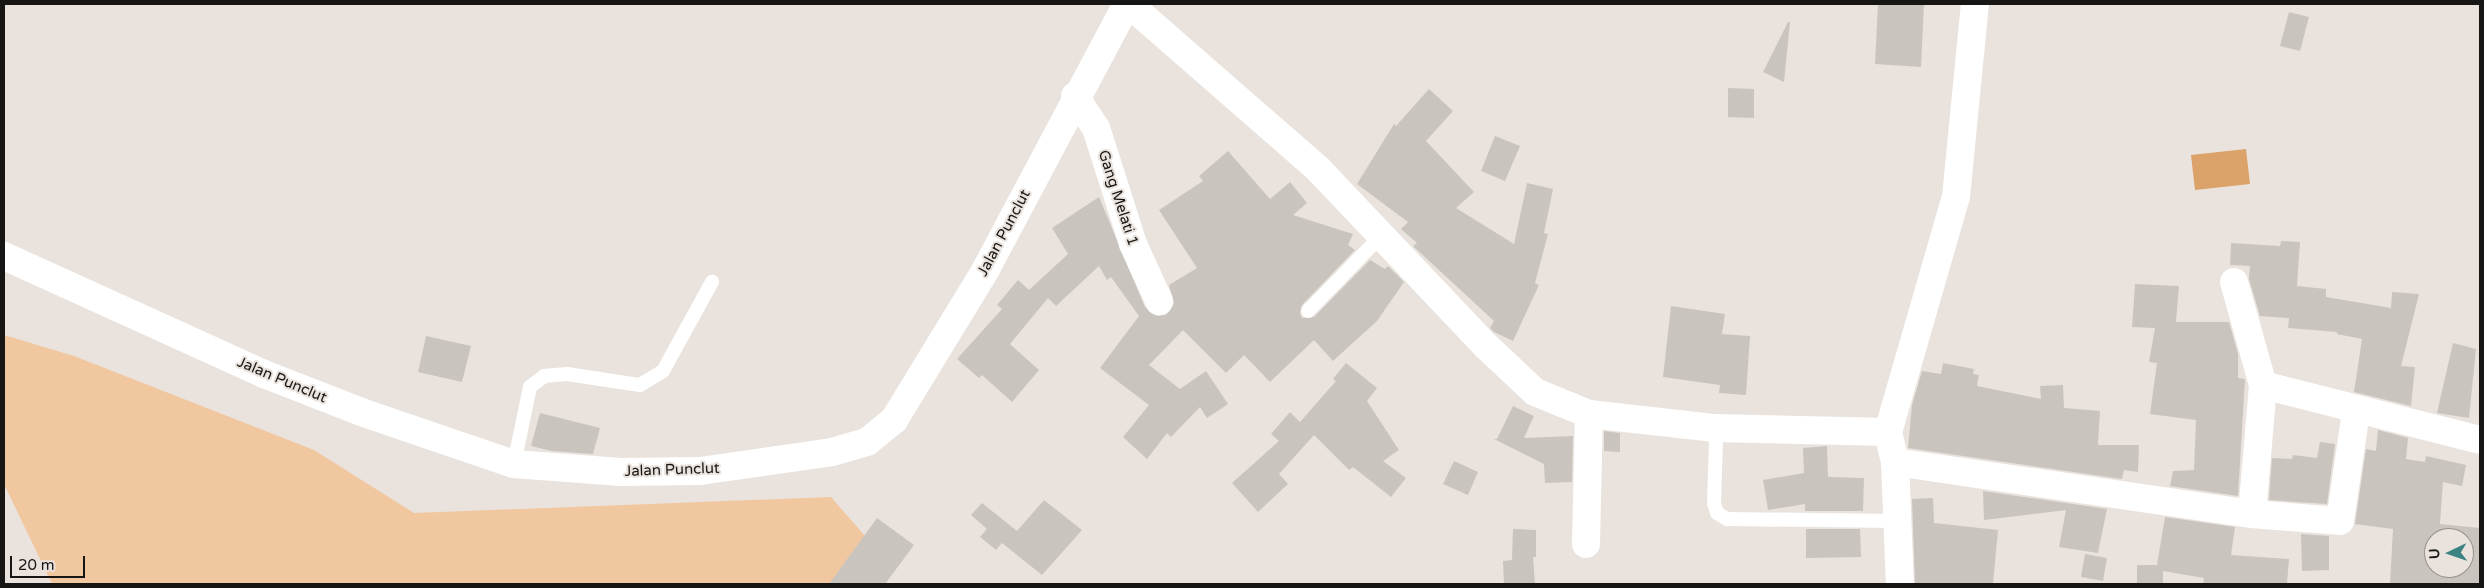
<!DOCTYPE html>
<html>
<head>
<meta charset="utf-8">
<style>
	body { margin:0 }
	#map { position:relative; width:2484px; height:588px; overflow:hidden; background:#eae3dd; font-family:"Varela Round",sans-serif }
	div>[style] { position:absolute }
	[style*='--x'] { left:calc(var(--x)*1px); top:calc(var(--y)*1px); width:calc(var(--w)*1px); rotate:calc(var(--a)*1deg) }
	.green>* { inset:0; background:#f1c79f }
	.water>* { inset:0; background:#dba26a }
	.building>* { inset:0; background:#cac4be }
	.lane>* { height:14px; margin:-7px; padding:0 7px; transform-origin:7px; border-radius:7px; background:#fff }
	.street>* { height:28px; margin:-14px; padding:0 14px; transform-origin:14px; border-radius:14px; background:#fff }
	.secondary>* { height:28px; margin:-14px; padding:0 14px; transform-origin:14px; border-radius:14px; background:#fff }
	span { translate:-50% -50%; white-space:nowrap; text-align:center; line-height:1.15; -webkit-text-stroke:4px #eae3dd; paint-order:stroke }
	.street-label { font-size:15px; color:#181614 }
	.frame { position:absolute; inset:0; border:5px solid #181614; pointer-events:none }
	.north { position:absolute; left:2424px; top:528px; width:50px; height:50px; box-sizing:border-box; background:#eae3dd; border:1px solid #96918d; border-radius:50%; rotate:267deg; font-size:14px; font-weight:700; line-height:20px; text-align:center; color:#181614 }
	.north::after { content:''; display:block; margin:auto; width:18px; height:22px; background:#3b8383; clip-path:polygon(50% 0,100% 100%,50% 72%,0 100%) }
	.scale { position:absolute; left:10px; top:556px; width:75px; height:22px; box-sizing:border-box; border:2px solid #181614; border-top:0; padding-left:6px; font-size:15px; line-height:18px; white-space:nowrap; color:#181614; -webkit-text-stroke:4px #eae3dd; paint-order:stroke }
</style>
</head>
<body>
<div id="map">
	<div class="green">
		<i style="clip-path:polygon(4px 335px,74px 356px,314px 450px,414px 513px,831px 497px,893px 568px,881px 584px,52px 584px,4px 484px)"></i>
	</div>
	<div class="water">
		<i style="clip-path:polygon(2246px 149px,2250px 184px,2195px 190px,2191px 155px)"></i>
	</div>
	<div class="building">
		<i style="clip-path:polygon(1878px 4px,1924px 4px,1921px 67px,1875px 64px)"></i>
		<i style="clip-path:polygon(2289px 12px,2309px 17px,2300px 51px,2280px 46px)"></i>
		<i style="clip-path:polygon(1788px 22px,1790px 22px,1784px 82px,1763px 72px)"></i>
		<i style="clip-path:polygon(1728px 88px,1754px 89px,1754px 118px,1728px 117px)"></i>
		<i style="clip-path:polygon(1429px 89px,1453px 111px,1426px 141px,1474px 192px,1456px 208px,1514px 244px,1527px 183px,1553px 189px,1544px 233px,1548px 234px,1535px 283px,1539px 285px,1513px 341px,1494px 332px,1490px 328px,1494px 321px,1413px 246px,1417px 243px,1401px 229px,1408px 222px,1357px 184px,1394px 124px,1396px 126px)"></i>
		<i style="clip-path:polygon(1495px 136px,1520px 146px,1505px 181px,1481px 171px)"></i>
		<i style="clip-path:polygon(1228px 151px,1270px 199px,1290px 182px,1307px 203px,1293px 215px,1353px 234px,1348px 245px,1355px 250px,1302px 305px,1300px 313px,1302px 318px,1314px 317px,1370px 260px,1385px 269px,1388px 266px,1404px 282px,1377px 321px,1333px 361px,1314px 340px,1270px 382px,1244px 355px,1226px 373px,1183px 330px,1149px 365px,1180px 389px,1206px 371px,1228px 404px,1207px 418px,1200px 407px,1171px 437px,1167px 433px,1147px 459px,1123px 437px,1149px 405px,1100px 368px,1139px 316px,1111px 277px,1107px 280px,1099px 266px,1056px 306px,1048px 298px,1010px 344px,1039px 370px,1012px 402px,982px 375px,979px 378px,957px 359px,1002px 309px,997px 305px,1018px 280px,1029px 290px,1068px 254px,1052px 228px,1099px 197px,1145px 307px,1157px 316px,1166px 315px,1174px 303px,1169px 285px,1197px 268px,1159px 210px,1203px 181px,1199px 176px)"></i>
		<i style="clip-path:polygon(2281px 241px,2300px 242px,2297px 286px,2326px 289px,2326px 297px,2391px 308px,2392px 292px,2419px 294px,2401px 366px,2415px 367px,2411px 406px,2354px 392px,2362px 339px,2337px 334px,2337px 332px,2288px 328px,2289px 318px,2260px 316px,2249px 279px,2250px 266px,2230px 265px,2231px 243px,2280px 246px)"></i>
		<i style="clip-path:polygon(2135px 284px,2179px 286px,2176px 322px,2229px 322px,2238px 354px,2238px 378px,2245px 379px,2238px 496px,2170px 486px,2173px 471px,2194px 470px,2196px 420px,2150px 414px,2157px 363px,2149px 362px,2155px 328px,2132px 327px)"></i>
		<i style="clip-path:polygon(1671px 306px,1725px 314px,1722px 334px,1750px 336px,1746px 395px,1719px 393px,1720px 385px,1663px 377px)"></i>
		<i style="clip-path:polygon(426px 336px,471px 346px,462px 382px,418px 372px)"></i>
		<i style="clip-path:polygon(2453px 343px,2476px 349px,2469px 418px,2437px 413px)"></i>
		<i style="clip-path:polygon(1346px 363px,1377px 388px,1367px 401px,1399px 450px,1383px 461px,1406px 478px,1391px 497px,1353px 467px,1349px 470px,1314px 435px,1279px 474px,1288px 484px,1258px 512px,1232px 483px,1279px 441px,1271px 434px,1290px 412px,1300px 422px,1336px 381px,1333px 379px)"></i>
		<i style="clip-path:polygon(1943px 363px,1974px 369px,1973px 374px,1979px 375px,1977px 386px,2041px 399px,2040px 386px,2063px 385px,2064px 408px,2100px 411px,2098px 445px,2139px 445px,2138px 472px,2124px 470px,2122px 479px,1908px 448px,1912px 405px,1922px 371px,1941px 374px)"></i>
		<i style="clip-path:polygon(1513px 406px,1534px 416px,1524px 438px,1573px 436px,1572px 482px,1545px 483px,1544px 464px,1494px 439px,1497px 439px)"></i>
		<i style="clip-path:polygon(540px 413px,600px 428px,593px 454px,552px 451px,531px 446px)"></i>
		<i style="clip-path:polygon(evenodd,2378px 430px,2408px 438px,2406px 459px,2425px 462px,2426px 456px,2466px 465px,2462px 486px,2443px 482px,2440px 524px,2480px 528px,2480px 584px,2390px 584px,2393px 529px,2355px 524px,2366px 449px,2376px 451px,2378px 430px,2434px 538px,2464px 538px,2464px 568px,2434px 568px,2434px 538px)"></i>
		<i style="clip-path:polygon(1604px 431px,1620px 433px,1620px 452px,1604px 451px)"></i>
		<i style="clip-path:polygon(2320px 442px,2335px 444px,2327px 504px,2269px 500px,2272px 458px,2292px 459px,2293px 455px,2317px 458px)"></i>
		<i style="clip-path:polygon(1827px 446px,1828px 477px,1864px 478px,1863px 511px,1805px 511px,1805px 504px,1768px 510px,1763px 480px,1804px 473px,1803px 448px)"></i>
		<i style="clip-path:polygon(1454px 461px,1478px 472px,1468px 495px,1443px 484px)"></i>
		<i style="clip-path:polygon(1983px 491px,2107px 509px,2098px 553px,2059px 547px,2066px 510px,1984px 520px)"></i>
		<i style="clip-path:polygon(1933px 498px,1934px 523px,1998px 530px,1993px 584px,1915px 584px,1912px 499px)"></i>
		<i style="clip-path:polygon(1044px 500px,1082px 530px,1042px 575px,1002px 543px,996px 550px,980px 537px,987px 529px,971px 515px,982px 503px,1017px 531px)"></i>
		<i style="clip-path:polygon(2165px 517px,2235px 527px,2231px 555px,2289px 559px,2287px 584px,2203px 584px,2204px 578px,2163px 571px,2163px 584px,2137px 584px,2137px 565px,2157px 565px)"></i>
		<i style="clip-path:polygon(877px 518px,914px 545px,885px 584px,829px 584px)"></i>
		<i style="clip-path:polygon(1513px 529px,1536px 530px,1536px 557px,1533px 557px,1535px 584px,1504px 584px,1503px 561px,1512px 560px)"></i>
		<i style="clip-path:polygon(1806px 529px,1860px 529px,1861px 557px,1806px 558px)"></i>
		<i style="clip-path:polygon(2301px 534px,2329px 536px,2329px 570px,2302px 571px)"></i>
		<i style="clip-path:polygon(2085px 554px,2107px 558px,2103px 581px,2081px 577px)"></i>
	</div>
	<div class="lane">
		<i style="--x:1308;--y:311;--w:103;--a:-45.8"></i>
		<i style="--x:1713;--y:428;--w:12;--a:76"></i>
		<i style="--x:1716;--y:440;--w:63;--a:91.8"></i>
		<i style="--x:1714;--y:503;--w:10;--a:73"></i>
		<i style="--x:1717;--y:513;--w:12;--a:31"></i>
		<i style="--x:1727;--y:519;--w:168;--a:0.7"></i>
		<i style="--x:514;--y:464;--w:79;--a:-78.3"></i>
		<i style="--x:530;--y:387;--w:18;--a:-38"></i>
		<i style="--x:544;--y:376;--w:23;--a:-5"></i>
		<i style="--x:567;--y:374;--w:74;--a:8.6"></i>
		<i style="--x:640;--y:385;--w:27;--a:-31"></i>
		<i style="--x:663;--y:371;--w:102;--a:-61.2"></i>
	</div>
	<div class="street">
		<i style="--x:1129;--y:4;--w:252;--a:41.1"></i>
		<i style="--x:1319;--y:170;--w:243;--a:46.5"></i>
		<i style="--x:1486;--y:346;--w:67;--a:43.2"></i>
		<i style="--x:1535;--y:392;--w:58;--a:22.2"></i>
		<i style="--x:1589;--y:414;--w:125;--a:6.4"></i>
		<i style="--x:1713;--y:428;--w:175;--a:1.3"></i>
		<i style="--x:1888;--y:432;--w:245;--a:-73.9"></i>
		<i style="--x:1956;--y:197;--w:194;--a:-84.4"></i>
		<i style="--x:1075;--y:96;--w:38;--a:57"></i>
		<i style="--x:1096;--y:128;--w:122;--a:72.3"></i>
		<i style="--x:1133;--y:244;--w:63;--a:65.5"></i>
		<i style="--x:2234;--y:282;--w:107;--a:74.3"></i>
		<i style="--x:2263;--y:385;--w:224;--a:14.2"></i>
		<i style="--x:1888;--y:432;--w:31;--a:77"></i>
		<i style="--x:1895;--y:462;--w:361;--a:8.3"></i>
		<i style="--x:2252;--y:514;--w:88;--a:4.5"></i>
		<i style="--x:2340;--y:521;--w:111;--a:-81.7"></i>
		<i style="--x:1895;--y:462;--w:122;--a:87.7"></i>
		<i style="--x:2252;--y:514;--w:129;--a:-85.1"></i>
		<i style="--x:1586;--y:544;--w:130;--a:-88.7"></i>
	</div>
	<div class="secondary">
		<i style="--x:4;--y:256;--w:286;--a:24.4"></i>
		<i style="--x:264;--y:374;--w:107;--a:21.3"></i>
		<i style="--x:364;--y:413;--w:158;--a:18.8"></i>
		<i style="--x:514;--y:464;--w:107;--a:4.3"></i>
		<i style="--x:621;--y:472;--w:79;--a:-0.7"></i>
		<i style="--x:700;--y:471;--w:133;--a:-8.2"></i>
		<i style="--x:832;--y:452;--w:36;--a:-16"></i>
		<i style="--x:867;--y:442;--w:35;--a:-39"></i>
		<i style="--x:894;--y:420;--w:177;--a:-58.6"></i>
		<i style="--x:986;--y:269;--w:300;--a:-62"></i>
	</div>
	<div class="street-label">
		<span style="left:1118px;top:198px;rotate:72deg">Gang Melati 1</span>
		<span style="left:1004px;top:233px;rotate:-62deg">Jalan Punclut</span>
		<span style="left:282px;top:380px;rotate:23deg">Jalan Punclut</span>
		<span style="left:672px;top:470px;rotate:-2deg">Jalan Punclut</span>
	</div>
	<div class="frame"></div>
	<div class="north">U</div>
	<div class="scale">20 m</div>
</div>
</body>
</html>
